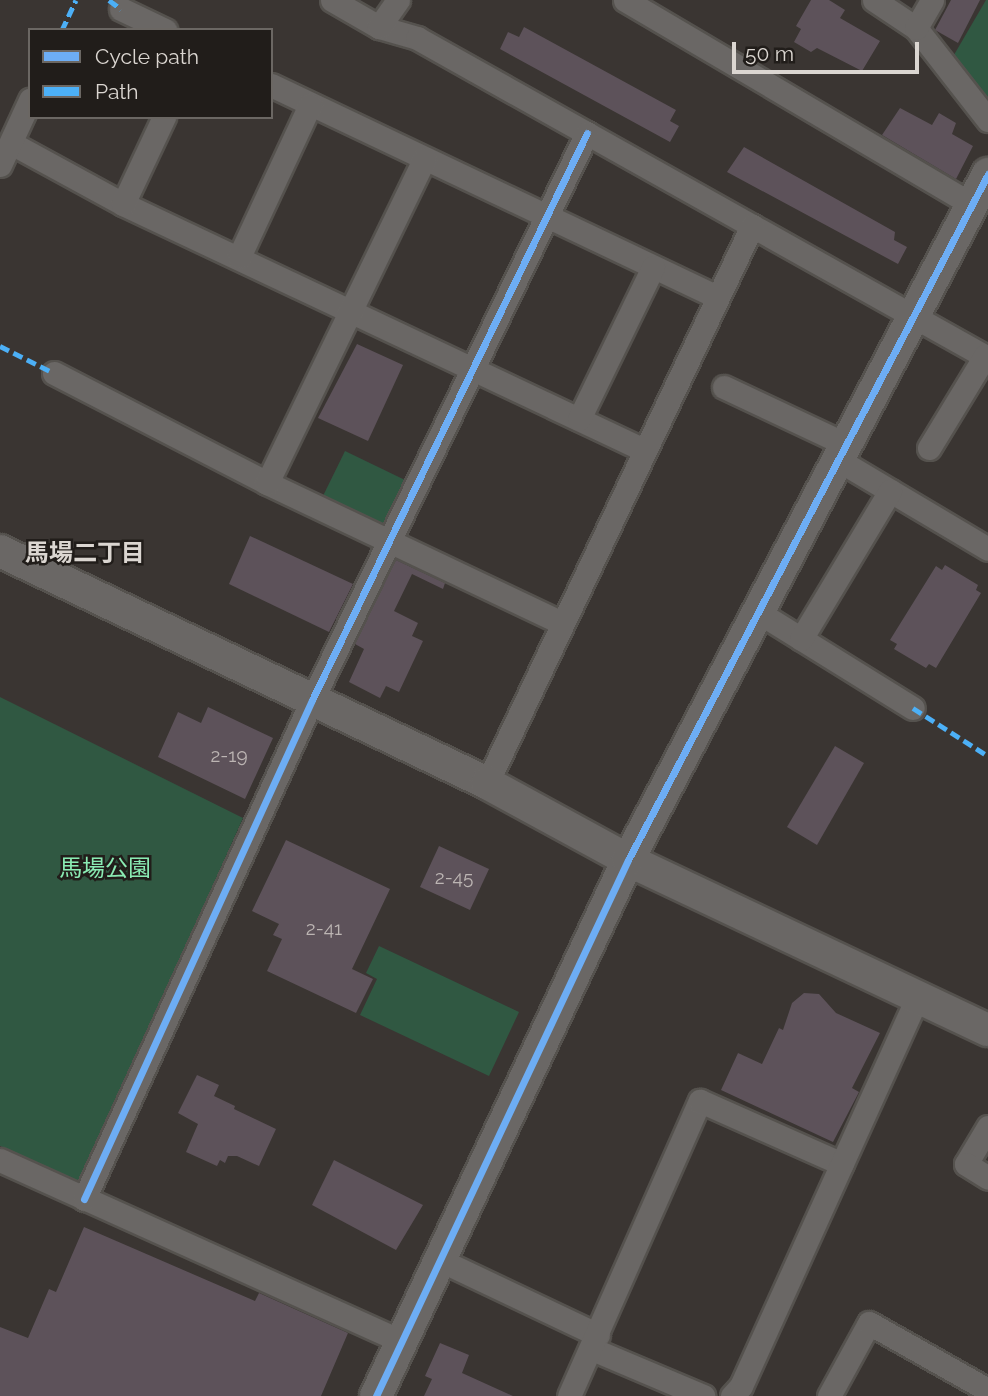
<!DOCTYPE html>
<html>
<head>
<meta charset="utf-8">
<style>
	body { margin:0 }
	#map { position:relative; width:988px; height:1396px; overflow:hidden; background:#3a3532; font-family:Raleway,"Noto Sans JP",sans-serif }
	div>[style] { position:absolute }
	[style*='--x'] { left:calc(var(--x)*1px); top:calc(var(--y)*1px); width:calc(var(--w)*1px); rotate:calc(var(--a)*1deg) }
	.green>* { inset:0; background:#305842 }
	.building>* { inset:0; background:#5d525a }
	.roads { filter:drop-shadow(2px 0 #55524e) drop-shadow(-2px 0 #55524e) drop-shadow(0 2px #55524e) drop-shadow(0 -2px #55524e) }
	.street>* { height:23px; margin:-11.5px; padding:0 11.5px; transform-origin:11.5px; border-radius:11.5px; background:#6a6765 }
	.secondary>* { height:32px; margin:-16px; padding:0 16px; transform-origin:16px; border-radius:16px; background:#6a6765 }
	.quiet>* { height:5px; margin-top:-2.5px; transform-origin:0; background:repeating-linear-gradient(90deg,#4cb0f7 0 10px,transparent 0 15px) }
	.cycleway>* { height:7px; margin:-3.5px; padding:0 3.5px; transform-origin:3.5px; border-radius:3.5px; background:#6dadf4 }
	span { translate:-50% -50%; white-space:nowrap; text-align:center; line-height:1.15; -webkit-text-stroke:5px #211d1a; paint-order:stroke }
	.number-label { font-size:19px; color:#bcb5b3 }
	.number-label span { -webkit-text-stroke-width:0 }
	.park-label { font-size:23px; color:#8aebb3 }
	.neighbourhood-label { font-size:24px; color:#dbd6d1; font-weight:700 }
	.legend { position:absolute; left:28px; top:28px; width:245px; height:91px; box-sizing:border-box; background:#211d1a; border:2px solid #6b6763; margin:0; padding:9px 12px; list-style:none; font-size:21px; color:#dbd6d1 }
	.legend li { display:flex; align-items:center; gap:14px; height:35px }
	.legend b { width:35px; border:2px solid #6b6763 }
	.scale { position:absolute; left:732px; top:42px; width:187px; height:32px; box-sizing:border-box; border:4px solid #dbd6d1; border-top:0; padding-left:9px; font-size:21px; line-height:24px; white-space:nowrap; color:#dbd6d1; -webkit-text-stroke:5px #211d1a; paint-order:stroke }
</style>
</head>
<body>
<div id="map">
	<div class="green">
		<i style="clip-path:polygon(986px 0,988px 0,988px 106px,951px 60px)"></i>
		<i style="clip-path:polygon(345px 451px,405px 480px,382px 527px,322px 498px)"></i>
		<i style="clip-path:polygon(0 697px,243px 818px,80px 1183px,0 1146px)"></i>
		<i style="clip-path:polygon(379px 946px,519px 1012px,489px 1076px,360px 1015px,377px 979px,366px 973px)"></i>
	</div>
	<div class="building">
		<i style="clip-path:polygon(811px 0,829px 0,845px 10px,840px 18px,880px 41px,862px 71px,817px 48px,811px 52px,794px 42px,801px 29px,796px 26px)"></i>
		<i style="clip-path:polygon(951px 0,980px 0,958px 43px,935px 30px)"></i>
		<i style="clip-path:polygon(524px 27px,676px 110px,670px 121px,679px 126px,670px 142px,500px 49px,508px 32px,519px 37px)"></i>
		<i style="clip-path:polygon(900px 108px,932px 125px,939px 113px,956px 123px,952px 134px,973px 146px,956px 179px,882px 135px)"></i>
		<i style="clip-path:polygon(744px 147px,895px 232px,894px 240px,907px 247px,898px 264px,727px 172px)"></i>
		<i style="clip-path:polygon(357px 344px,403px 365px,368px 441px,318px 418px)"></i>
		<i style="clip-path:polygon(250px 536px,353px 584px,329px 632px,229px 584px)"></i>
		<i style="clip-path:polygon(396px 560px,445px 583px,443px 589px,412px 574px,394px 611px,418px 623px,412px 636px,423px 641px,399px 692px,386px 686px,380px 698px,349px 682px,364px 649px,355px 644px)"></i>
		<i style="clip-path:polygon(945px 565px,978px 585px,976px 590px,981px 593px,936px 668px,929px 664px,926px 668px,894px 649px,897px 644px,890px 640px,936px 566px,942px 570px)"></i>
		<i style="clip-path:polygon(208px 707px,273px 738px,245px 799px,158px 757px,178px 712px,201px 723px)"></i>
		<i style="clip-path:polygon(835px 746px,864px 763px,817px 845px,787px 827px)"></i>
		<i style="clip-path:polygon(286px 840px,390px 889px,352px 969px,373px 979px,356px 1013px,267px 971px,282px 939px,273px 935px,279px 924px,252px 911px)"></i>
		<i style="clip-path:polygon(439px 846px,489px 869px,470px 910px,420px 887px)"></i>
		<i style="clip-path:polygon(804px 993px,819px 994px,836px 1013px,880px 1033px,852px 1088px,859px 1092px,833px 1142px,721px 1090px,738px 1053px,762px 1064px,779px 1028px,783px 1030px,792px 1003px)"></i>
		<i style="clip-path:polygon(197px 1075px,219px 1085px,214px 1096px,235px 1106px,234px 1109px,276px 1129px,259px 1166px,237px 1156px,228px 1156px,225px 1163px,220px 1160px,217px 1166px,186px 1152px,198px 1124px,178px 1113px)"></i>
		<i style="clip-path:polygon(334px 1160px,423px 1205px,396px 1250px,312px 1205px)"></i>
		<i style="clip-path:polygon(84px 1227px,255px 1301px,259px 1293px,348px 1333px,321px 1396px,0 1396px,0 1327px,28px 1338px,49px 1289px,56px 1292px)"></i>
		<i style="clip-path:polygon(440px 1343px,469px 1355px,462px 1373px,513px 1396px,424px 1396px,432px 1379px,425px 1376px)"></i>
	</div>
	<div class="roads">
		<div class="street">
			<i style="--x:332;--y:0;--w:54;--a:29.9"></i>
			<i style="--x:379;--y:27;--w:40;--a:16"></i>
			<i style="--x:417;--y:38;--w:655;--a:29.27"></i>
			<i style="--x:625;--y:0;--w:403;--a:30.5"></i>
			<i style="--x:874;--y:0;--w:50;--a:33.7"></i>
			<i style="--x:916;--y:28;--w:117;--a:52"></i>
			<i style="--x:121;--y:9;--w:49;--a:25.5"></i>
			<i style="--x:379;--y:27;--w:33;--a:-55"></i>
			<i style="--x:916;--y:28;--w:32;--a:-60"></i>
			<i style="--x:271;--y:85;--w:492;--a:25.4"></i>
			<i style="--x:11;--y:143;--w:128;--a:28.6"></i>
			<i style="--x:123;--y:204;--w:574;--a:25.27"></i>
			<i style="--x:0;--y:165;--w:72;--a:-65.2"></i>
			<i style="--x:123;--y:204;--w:96;--a:-64.8"></i>
			<i style="--x:239;--y:257;--w:168;--a:-65"></i>
			<i style="--x:54;--y:373;--w:240;--a:27.3"></i>
			<i style="--x:267;--y:483;--w:324;--a:25.4"></i>
			<i style="--x:724;--y:387;--w:136;--a:25.2"></i>
			<i style="--x:579;--y:419;--w:169;--a:-64"></i>
			<i style="--x:929;--y:448;--w:108;--a:-58.7"></i>
			<i style="--x:840;--y:461;--w:172;--a:30.7"></i>
			<i style="--x:267;--y:483;--w:360;--a:-64.1"></i>
			<i style="--x:758;--y:612;--w:182;--a:31.8"></i>
			<i style="--x:801;--y:639;--w:173;--a:-59"></i>
			<i style="--x:487;--y:783;--w:617;--a:-64.56"></i>
			<i style="--x:988;--y:1127;--w:43;--a:120.7"></i>
			<i style="--x:966;--y:1164;--w:26;--a:32"></i>
			<i style="--x:0;--y:1160;--w:439;--a:24.3"></i>
			<i style="--x:84;--y:1199;--w:549;--a:-65.44"></i>
			<i style="--x:312;--y:700;--w:630;--a:-64.13"></i>
			<i style="--x:438;--y:1259;--w:177;--a:25.4"></i>
			<i style="--x:592;--y:1349;--w:121;--a:22.9"></i>
			<i style="--x:569;--y:1396;--w:323;--a:-66.1"></i>
			<i style="--x:700;--y:1101;--w:155;--a:23.9"></i>
			<i style="--x:732;--y:1396;--w:13;--a:-48"></i>
			<i style="--x:741;--y:1386;--w:428;--a:-65.6"></i>
			<i style="--x:829;--y:1396;--w:83;--a:-61.3"></i>
			<i style="--x:869;--y:1323;--w:137;--a:29.4"></i>
		</div>
		<div class="secondary">
			<i style="--x:0;--y:551;--w:539;--a:25.47"></i>
			<i style="--x:487;--y:783;--w:161;--a:28.6"></i>
			<i style="--x:628;--y:860;--w:398;--a:25.3"></i>
			<i style="--x:376;--y:1396;--w:592;--a:-64.82"></i>
			<i style="--x:628;--y:860;--w:775;--a:-62.31"></i>
		</div>
	</div>
	<div class="quiet">
		<i style="--x:109;--y:0;--w:15;--a:37"></i>
		<i style="--x:62;--y:30;--w:33;--a:-65"></i>
		<i style="--x:0;--y:346;--w:60;--a:26.6"></i>
		<i style="--x:913;--y:708;--w:89;--a:32.6"></i>
	</div>
	<div class="cycleway">
		<i style="--x:84;--y:1199;--w:549;--a:-65.44"></i>
		<i style="--x:312;--y:700;--w:630;--a:-64.13"></i>
		<i style="--x:376;--y:1396;--w:592;--a:-64.82"></i>
		<i style="--x:628;--y:860;--w:775;--a:-62.31"></i>
	</div>
	<div class="number-label">
		<span style="left:229px;top:756px">2-19</span>
		<span style="left:454px;top:878px">2-45</span>
		<span style="left:324px;top:929px">2-41</span>
	</div>
	<div class="park-label">
		<span style="left:105px;top:868px">馬場公園</span>
	</div>
	<div class="neighbourhood-label">
		<span style="left:85px;top:553px">馬場二丁目</span>
	</div>
	<ul class="legend">
	<li><b style="height:9px;background:#6dadf4"></b>Cycle path</li>
	<li><b style="height:9px;background:#4cb0f7"></b>Path</li>
	</ul>
	<div class="scale">50 m</div>
</div>
</body>
</html>
